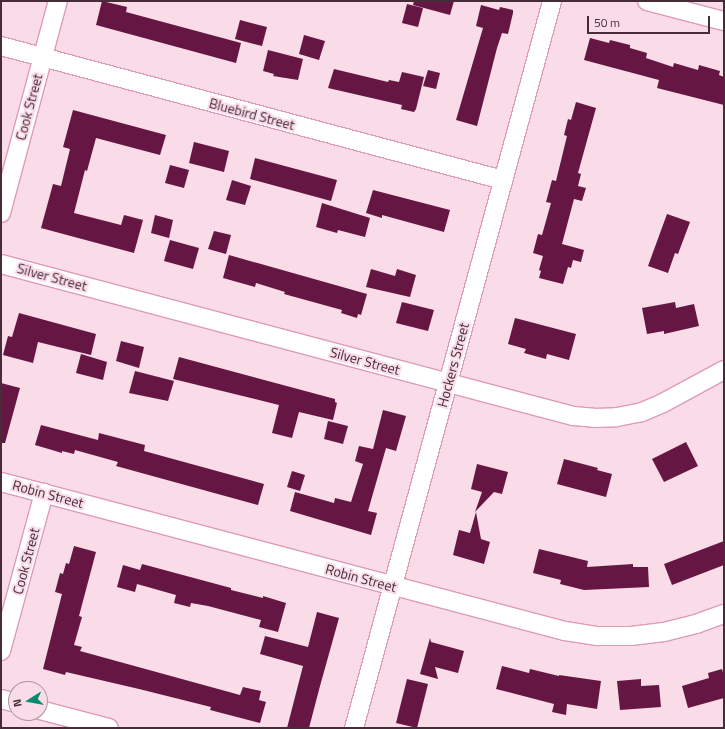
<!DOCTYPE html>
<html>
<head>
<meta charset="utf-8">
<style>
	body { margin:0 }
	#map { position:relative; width:725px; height:729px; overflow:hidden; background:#f9dce7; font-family:"Titillium Web",sans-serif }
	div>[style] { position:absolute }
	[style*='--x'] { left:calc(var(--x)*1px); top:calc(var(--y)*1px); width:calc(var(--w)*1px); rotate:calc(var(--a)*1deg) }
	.building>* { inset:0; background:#661642 }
	.roads { filter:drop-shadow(1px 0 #dd9bb8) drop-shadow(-1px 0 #dd9bb8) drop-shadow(0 1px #dd9bb8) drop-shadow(0 -1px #dd9bb8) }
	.minor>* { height:18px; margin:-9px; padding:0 9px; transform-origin:9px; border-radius:9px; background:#fff }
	span { translate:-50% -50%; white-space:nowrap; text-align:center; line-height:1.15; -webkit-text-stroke:4px #f9dce7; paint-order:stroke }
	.street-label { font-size:14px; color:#462c37 }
	.frame { position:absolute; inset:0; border:2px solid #462c37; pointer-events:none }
	.north { position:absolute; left:8px; top:681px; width:40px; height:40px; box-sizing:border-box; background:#f9dce7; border:1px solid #b196a1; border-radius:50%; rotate:259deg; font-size:11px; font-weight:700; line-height:16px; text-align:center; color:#462c37 }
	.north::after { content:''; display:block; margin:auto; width:14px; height:18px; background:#098a6e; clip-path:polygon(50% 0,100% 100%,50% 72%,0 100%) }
	.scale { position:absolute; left:587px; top:16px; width:123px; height:18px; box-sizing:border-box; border:2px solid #462c37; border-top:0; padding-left:5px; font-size:12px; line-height:14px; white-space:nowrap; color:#462c37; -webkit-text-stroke:3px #f9dce7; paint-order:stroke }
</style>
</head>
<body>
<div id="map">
	<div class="building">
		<i style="clip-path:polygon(102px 1px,127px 7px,126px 12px,241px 43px,236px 63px,96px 25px)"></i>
		<i style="clip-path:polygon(414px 1px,454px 1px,450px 15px,413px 5px)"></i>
		<i style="clip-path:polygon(407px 4px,423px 8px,418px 27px,402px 23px)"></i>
		<i style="clip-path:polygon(481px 5px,499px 10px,500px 7px,513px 10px,513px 13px,508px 34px,502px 33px,497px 48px,477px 126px,456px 120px,483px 28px,476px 26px)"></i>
		<i style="clip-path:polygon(240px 20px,267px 27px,262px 46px,235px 39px)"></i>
		<i style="clip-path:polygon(304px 35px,325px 41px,319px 60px,299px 54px)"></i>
		<i style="clip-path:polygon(590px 38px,609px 43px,610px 40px,630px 45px,630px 48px,647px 53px,646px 58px,673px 67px,674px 63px,698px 70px,699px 65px,720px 71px,719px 75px,724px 77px,724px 105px,657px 88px,659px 80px,584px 60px)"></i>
		<i style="clip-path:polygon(268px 50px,303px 59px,298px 80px,273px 76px,274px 74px,263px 71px)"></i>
		<i style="clip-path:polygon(334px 69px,388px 82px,389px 80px,399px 82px,402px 72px,424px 77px,416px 109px,414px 112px,401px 109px,402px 105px,328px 88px)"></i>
		<i style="clip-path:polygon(428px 70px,440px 73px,436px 89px,423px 86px)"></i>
		<i style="clip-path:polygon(576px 102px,596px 108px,578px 173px,581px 174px,578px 186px,586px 188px,582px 201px,574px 199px,562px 244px,584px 250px,581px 262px,573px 260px,571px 268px,568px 267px,563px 284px,539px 278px,541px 271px,539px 270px,543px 256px,533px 253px,538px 234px,542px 235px,551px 203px,546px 202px,552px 180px,556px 181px,567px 136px,564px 135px,568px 119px,571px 120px)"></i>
		<i style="clip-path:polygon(73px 110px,166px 135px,160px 155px,96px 138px,87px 171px,85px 170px,74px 213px,121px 225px,124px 215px,143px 220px,134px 253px,41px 228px,53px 184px,61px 186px,70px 149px,63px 147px)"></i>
		<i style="clip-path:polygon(194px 142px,229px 151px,224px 172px,189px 163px)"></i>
		<i style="clip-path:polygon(255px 158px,337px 180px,331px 201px,250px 179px)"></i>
		<i style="clip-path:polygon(170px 165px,189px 170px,184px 188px,165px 183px)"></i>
		<i style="clip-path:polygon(232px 180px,251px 186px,245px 205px,226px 200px)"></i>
		<i style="clip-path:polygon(373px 190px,450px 210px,444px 232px,382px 215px,382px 218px,366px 213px)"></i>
		<i style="clip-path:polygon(322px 203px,370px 218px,365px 237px,338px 230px,337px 233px,316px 227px)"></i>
		<i style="clip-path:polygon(667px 214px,690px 222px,678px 254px,675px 253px,668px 273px,648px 266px)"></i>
		<i style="clip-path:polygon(155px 215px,173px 220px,169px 238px,151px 233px)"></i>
		<i style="clip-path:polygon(214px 231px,231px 235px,226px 254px,208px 249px)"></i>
		<i style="clip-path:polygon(170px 240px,199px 248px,193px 269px,164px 261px)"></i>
		<i style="clip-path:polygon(229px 255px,367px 294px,361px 315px,358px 314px,357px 318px,341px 313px,342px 310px,284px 294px,285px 292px,256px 283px,255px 287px,223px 278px)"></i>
		<i style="clip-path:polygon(371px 269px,395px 276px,397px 269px,416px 275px,410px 297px,366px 287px)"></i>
		<i style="clip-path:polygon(402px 302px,434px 310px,428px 331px,396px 323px)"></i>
		<i style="clip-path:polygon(675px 302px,676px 308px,694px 304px,699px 326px,664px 334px,664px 331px,647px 334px,642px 308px)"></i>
		<i style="clip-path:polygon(19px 313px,96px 334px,91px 355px,38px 342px,33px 363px,3px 355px,8px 336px,12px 337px)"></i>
		<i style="clip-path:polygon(515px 318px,576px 334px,569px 360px,547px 354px,546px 359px,524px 353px,526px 349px,508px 344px)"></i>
		<i style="clip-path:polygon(121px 341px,144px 347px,139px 368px,116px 361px)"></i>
		<i style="clip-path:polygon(81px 354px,107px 362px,103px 380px,76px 373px)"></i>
		<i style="clip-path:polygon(179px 357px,335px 399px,335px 402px,337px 403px,333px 420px,299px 412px,292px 438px,272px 433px,279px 405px,173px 379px)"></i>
		<i style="clip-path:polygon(135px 371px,174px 381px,168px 401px,129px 393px)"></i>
		<i style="clip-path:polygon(1px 383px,20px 388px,5px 443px,1px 443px)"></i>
		<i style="clip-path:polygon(383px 410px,406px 416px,396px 451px,386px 448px,368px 511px,377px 513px,371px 535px,290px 511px,295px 492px,334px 503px,335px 498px,351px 502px,363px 464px,355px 461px,359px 446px,373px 449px)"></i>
		<i style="clip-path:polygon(328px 421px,348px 426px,343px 444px,324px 439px)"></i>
		<i style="clip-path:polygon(41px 425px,98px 440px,99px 433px,145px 445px,144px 451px,264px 484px,258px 505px,116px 466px,118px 462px,75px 450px,74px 454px,62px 451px,62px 453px,35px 445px)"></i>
		<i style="clip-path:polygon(686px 442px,698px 466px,664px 482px,652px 459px)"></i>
		<i style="clip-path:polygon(564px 459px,598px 468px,597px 470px,612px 474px,606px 497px,557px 484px)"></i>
		<i style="clip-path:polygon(477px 464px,508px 472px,502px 494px,494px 492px,475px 512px,482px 492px,471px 489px)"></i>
		<i style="clip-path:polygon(292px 471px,305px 475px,300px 491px,287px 487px)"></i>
		<i style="clip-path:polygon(476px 512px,481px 539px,490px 542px,484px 564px,453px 555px,459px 530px,470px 533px)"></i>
		<i style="clip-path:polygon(724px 541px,724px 565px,672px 585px,664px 564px)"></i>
		<i style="clip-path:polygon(74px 546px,96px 552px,79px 616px,82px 617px,74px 645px,82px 647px,80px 651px,240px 695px,243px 687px,261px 691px,259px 700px,266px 702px,260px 723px,210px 710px,211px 707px,139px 689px,66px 672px,65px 675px,43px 669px,62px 594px,55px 592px,60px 573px,63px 574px,66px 563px,69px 564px)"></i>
		<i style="clip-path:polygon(539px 549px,588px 561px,587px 567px,633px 564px,633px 567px,648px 567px,649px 587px,584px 590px,560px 584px,561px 580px,533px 573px)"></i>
		<i style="clip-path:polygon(142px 564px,231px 588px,231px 590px,263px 598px,263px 596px,286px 603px,278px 632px,259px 627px,261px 620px,208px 606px,191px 603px,190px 607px,174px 603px,176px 595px,137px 584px,135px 592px,117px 587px,123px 565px,140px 570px)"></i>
		<i style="clip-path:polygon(317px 612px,339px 618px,320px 686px,309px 728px,287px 728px,303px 666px,260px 654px,265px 636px,308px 647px)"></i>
		<i style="clip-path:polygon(430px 638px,431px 642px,464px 651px,458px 673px,435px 667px,438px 679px,420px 674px)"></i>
		<i style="clip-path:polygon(502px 666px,529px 673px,530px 669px,559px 676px,559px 675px,601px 681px,597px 709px,567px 704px,566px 715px,552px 712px,554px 704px,496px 689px)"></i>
		<i style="clip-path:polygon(722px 669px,724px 676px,724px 698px,688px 708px,682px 686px,709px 678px,708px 673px)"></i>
		<i style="clip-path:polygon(407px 679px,428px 684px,417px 728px,396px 723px)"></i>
		<i style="clip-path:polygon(641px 679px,641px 686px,659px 685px,661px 707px,620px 710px,617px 681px)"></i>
	</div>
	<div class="roads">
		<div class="minor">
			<i style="--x:647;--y:1;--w:80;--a:14.6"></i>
			<i style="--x:1;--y:46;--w:520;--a:14.95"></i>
			<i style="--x:1;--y:213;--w:220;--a:-75"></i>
			<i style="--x:1;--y:264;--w:592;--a:14.88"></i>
			<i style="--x:573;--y:416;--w:21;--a:5"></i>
			<i style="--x:594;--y:418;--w:23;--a:-2"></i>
			<i style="--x:617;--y:417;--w:25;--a:-11"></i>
			<i style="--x:642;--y:412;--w:23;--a:-23"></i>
			<i style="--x:663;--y:403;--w:69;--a:-28.4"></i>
			<i style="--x:1;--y:482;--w:583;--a:14.8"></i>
			<i style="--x:565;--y:631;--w:33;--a:9"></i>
			<i style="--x:598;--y:636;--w:33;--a:0"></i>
			<i style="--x:631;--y:636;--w:33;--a:-7"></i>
			<i style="--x:664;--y:632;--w:33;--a:-14"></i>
			<i style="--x:696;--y:624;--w:30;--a:-20"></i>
			<i style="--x:1;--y:651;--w:164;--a:-74.8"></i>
			<i style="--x:1;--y:699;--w:16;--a:15"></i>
			<i style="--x:40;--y:710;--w:71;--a:14.6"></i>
			<i style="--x:354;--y:728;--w:753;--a:-74.76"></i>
		</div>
	</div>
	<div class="street-label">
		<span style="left:29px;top:107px;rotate:-75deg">Cook Street</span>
		<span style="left:252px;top:114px;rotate:15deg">Bluebird Street</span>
		<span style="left:52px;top:277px;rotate:15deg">Silver Street</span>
		<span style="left:365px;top:361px;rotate:15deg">Silver Street</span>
		<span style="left:453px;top:365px;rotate:-75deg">Hockers Street</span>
		<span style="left:48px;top:494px;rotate:15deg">Robin Street</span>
		<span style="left:26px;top:561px;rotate:-75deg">Cook Street</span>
		<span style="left:361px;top:578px;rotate:15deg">Robin Street</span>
	</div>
	<div class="frame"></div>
	<div class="north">N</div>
	<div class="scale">50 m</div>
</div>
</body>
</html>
